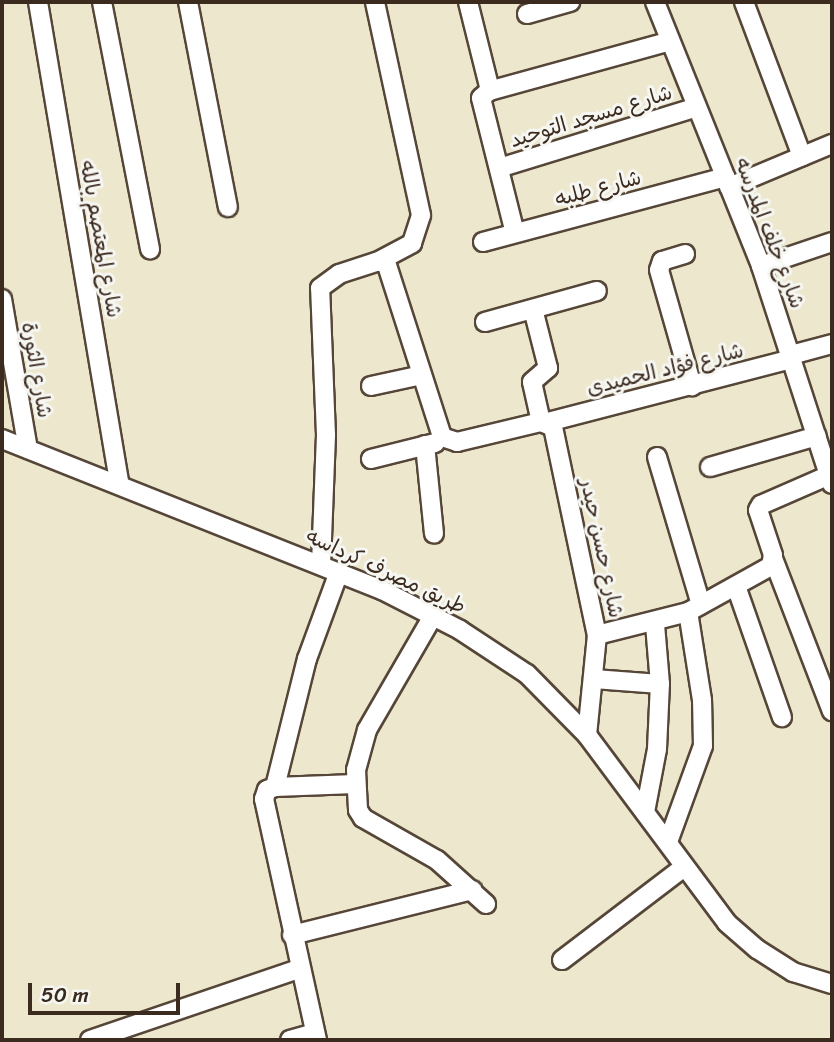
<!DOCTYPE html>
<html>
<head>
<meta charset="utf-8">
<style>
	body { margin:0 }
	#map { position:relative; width:834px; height:1042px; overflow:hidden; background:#ece7cd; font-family:Sriracha,"Playpen Sans Arabic",sans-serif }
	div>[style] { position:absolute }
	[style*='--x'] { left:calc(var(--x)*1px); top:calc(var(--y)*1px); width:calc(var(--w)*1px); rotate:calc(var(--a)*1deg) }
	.roads { filter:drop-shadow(2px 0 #564638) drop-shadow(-2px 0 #564638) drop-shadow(0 2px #564638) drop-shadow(0 -2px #564638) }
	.street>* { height:18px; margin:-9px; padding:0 9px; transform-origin:9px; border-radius:9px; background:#fff }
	span { translate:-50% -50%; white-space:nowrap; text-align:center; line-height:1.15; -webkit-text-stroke:6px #f6f6f2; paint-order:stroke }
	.street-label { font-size:21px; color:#3b2a1e }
	.frame { position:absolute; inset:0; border:4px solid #3b2a1e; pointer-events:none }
	.scale { position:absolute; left:28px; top:983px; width:152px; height:32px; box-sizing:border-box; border:4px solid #3b2a1e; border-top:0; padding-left:9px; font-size:21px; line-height:24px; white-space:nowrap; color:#3b2a1e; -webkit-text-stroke:5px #f6f6f2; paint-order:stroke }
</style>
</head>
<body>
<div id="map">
	<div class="roads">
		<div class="street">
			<i style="--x:38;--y:2;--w:488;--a:80.4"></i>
			<i style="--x:102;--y:2;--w:252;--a:79"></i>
			<i style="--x:188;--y:2;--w:209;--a:79"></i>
			<i style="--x:468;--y:2;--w:91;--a:76"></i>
			<i style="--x:490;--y:90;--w:12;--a:138"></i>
			<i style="--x:481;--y:98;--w:139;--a:75.9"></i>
			<i style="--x:655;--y:2;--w:284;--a:68.1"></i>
			<i style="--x:761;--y:266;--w:229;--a:72"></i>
			<i style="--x:744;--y:2;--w:165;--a:69.4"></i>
			<i style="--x:527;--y:14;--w:45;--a:-15.6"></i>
			<i style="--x:489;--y:91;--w:188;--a:-15.4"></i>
			<i style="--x:499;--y:168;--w:207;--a:-17.1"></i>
			<i style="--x:729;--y:187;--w:112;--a:-22.7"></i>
			<i style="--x:483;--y:242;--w:251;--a:-15"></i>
			<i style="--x:685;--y:254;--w:24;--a:163"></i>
			<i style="--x:662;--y:261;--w:9;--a:108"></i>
			<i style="--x:659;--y:270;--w:121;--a:74.1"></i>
			<i style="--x:385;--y:259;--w:187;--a:72.2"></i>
			<i style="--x:442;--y:437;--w:16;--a:18"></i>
			<i style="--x:457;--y:442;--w:86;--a:-13.4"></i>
			<i style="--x:541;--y:422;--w:13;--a:23"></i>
			<i style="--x:553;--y:427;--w:213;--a:78.1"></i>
			<i style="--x:597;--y:635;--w:100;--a:95.7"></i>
			<i style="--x:761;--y:266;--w:75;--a:-18.7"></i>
			<i style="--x:2;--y:299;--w:152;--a:80.2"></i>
			<i style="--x:533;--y:309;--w:61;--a:75.7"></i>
			<i style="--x:548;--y:368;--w:21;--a:139"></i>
			<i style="--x:532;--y:382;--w:41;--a:77.3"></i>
			<i style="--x:485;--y:322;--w:116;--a:-15.5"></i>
			<i style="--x:791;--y:355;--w:42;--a:-15"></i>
			<i style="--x:371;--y:386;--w:52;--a:-12.2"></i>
			<i style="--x:548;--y:422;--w:252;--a:-14.5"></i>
			<i style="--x:2;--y:439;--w:409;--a:21.7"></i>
			<i style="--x:382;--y:590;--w:88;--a:27.1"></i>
			<i style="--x:460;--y:630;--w:80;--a:33.3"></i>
			<i style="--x:527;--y:674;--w:86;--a:45.5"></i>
			<i style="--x:587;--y:735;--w:234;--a:53.3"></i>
			<i style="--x:727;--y:923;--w:40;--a:41"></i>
			<i style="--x:757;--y:949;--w:43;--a:32.6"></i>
			<i style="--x:793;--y:972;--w:41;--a:17.1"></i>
			<i style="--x:425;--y:445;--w:89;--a:84.2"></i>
			<i style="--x:657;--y:457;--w:154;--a:73.4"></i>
			<i style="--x:371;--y:459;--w:66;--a:-14"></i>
			<i style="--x:710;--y:467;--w:111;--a:-16.2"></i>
			<i style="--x:774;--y:561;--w:161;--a:68.9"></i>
			<i style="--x:321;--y:565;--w:130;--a:-87.8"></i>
			<i style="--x:326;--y:435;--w:147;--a:-92.3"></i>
			<i style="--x:320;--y:288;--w:24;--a:-36"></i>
			<i style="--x:339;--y:274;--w:40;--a:-18"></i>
			<i style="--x:377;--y:262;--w:40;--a:-28"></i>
			<i style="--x:412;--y:243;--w:29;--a:-72"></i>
			<i style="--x:421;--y:215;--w:218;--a:-102.2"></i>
			<i style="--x:736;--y:586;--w:139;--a:70.7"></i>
			<i style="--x:433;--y:616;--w:132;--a:120.1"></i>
			<i style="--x:367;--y:730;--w:41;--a:105.4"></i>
			<i style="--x:356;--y:770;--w:40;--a:87.1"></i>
			<i style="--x:358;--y:810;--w:9;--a:58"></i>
			<i style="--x:363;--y:818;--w:85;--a:29.6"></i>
			<i style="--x:437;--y:860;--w:66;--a:41.9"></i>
			<i style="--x:597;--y:635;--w:94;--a:-14.2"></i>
			<i style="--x:688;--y:612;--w:95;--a:-29"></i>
			<i style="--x:771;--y:566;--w:11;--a:-80"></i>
			<i style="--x:773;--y:555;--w:47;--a:-108.4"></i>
			<i style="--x:758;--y:510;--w:6;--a:-59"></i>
			<i style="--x:761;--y:505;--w:77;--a:-23.6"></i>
			<i style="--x:594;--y:679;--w:66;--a:4.3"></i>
			<i style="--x:275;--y:787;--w:132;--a:-76"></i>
			<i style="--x:307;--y:659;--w:93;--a:-69.8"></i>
			<i style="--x:645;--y:812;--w:64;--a:-79.2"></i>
			<i style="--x:657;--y:749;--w:65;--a:-87.4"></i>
			<i style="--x:660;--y:684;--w:60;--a:-94.8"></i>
			<i style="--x:668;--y:842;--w:102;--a:-70"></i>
			<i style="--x:703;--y:746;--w:46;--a:-91.2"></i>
			<i style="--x:702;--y:700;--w:89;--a:-99"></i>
			<i style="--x:292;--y:935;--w:186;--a:-14"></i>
			<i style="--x:562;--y:960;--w:153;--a:-37.3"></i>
			<i style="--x:90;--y:1040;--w:221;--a:-18.8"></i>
			<i style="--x:290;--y:1040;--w:26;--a:-16"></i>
			<i style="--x:317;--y:1040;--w:247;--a:-102.4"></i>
			<i style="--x:264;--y:799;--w:9;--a:-72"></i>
			<i style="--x:267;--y:790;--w:9;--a:-21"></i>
			<i style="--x:275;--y:787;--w:80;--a:-2.1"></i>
		</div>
	</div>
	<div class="street-label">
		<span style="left:591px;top:116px;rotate:-17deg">شارع مسجد التوحيد</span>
		<span style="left:598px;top:188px;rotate:-15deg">شارع طلبه</span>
		<span style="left:770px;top:233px;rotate:69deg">شارع خلف المدرسه</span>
		<span style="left:101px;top:239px;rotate:80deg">شارع المعتصم بالله</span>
		<span style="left:665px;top:369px;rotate:-14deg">شارع فؤاد الحميدى</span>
		<span style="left:37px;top:370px;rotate:80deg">شارع الثورة</span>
		<span style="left:602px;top:548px;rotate:78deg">شارع حسن حيدر</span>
		<span style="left:386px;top:571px;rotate:25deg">طريق مصرف كرداسه</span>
	</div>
	<div class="frame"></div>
	<div class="scale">50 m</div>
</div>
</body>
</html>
